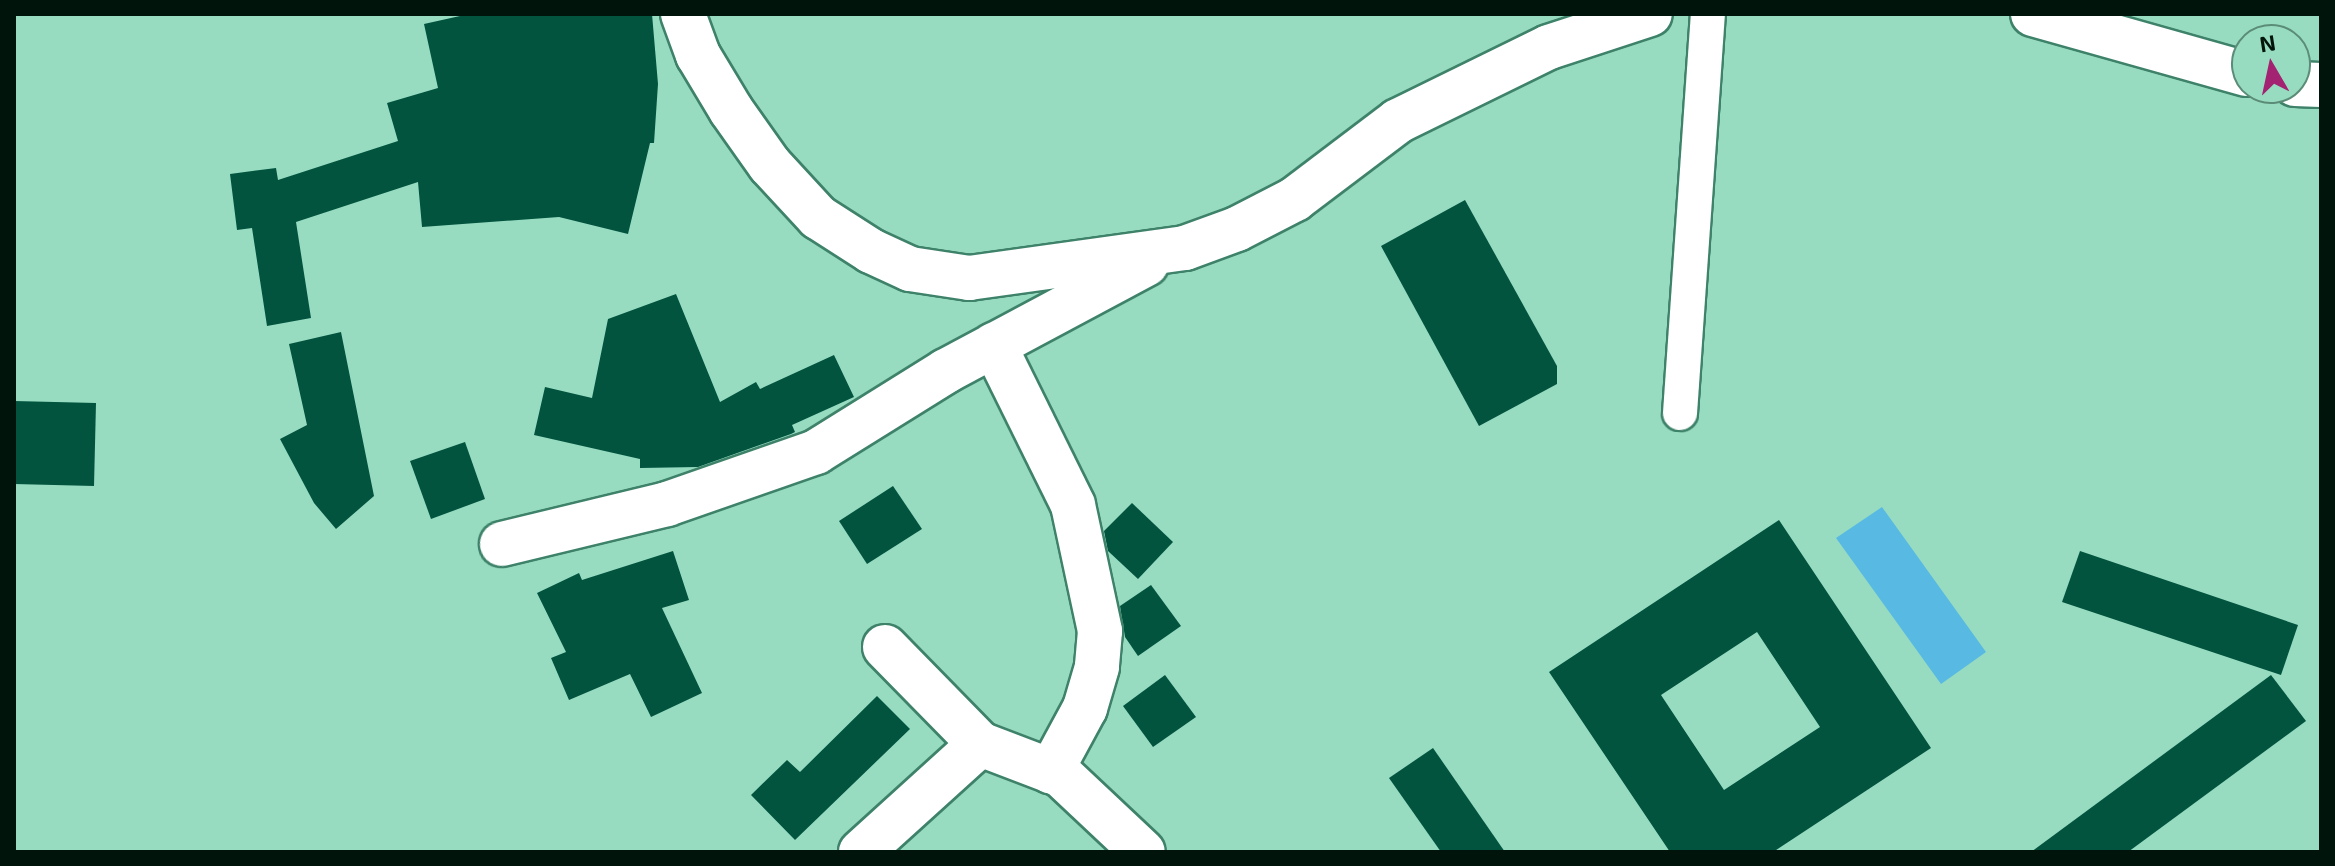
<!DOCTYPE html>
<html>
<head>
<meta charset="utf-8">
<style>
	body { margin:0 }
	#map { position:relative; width:2335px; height:866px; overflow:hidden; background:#97dcc1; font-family:"Exo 2",sans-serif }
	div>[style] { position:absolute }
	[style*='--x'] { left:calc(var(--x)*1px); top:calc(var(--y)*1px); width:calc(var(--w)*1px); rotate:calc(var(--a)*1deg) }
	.water>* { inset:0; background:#58b9e2 }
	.building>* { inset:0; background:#02543f }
	.roads { filter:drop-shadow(2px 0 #3e826a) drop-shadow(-2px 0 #3e826a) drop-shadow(0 2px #3e826a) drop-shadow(0 -2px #3e826a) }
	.lane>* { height:34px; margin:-17px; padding:0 17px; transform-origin:17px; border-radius:17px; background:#fff }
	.street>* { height:44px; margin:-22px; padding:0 22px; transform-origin:22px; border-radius:22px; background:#fff }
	span { translate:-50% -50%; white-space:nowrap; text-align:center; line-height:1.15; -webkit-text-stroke:8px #97dcc1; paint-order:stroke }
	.frame { position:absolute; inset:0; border:16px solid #00140b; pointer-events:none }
	.north { position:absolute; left:2231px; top:24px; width:80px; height:80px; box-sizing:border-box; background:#97dcc1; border:2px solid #5b8c78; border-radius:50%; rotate:351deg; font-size:22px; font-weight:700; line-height:32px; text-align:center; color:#00140b }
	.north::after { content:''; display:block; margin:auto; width:28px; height:36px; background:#a32271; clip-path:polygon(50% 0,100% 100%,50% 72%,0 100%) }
</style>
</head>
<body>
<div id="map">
	<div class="water">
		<i style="clip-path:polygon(1882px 507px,1986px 652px,1941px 684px,1836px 538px)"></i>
	</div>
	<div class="building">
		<i style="clip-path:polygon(469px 14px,652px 14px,658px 84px,654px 143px,650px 143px,628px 234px,559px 217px,422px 227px,418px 182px,296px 222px,311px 318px,267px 326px,252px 228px,237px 230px,230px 174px,276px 168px,278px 180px,398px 141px,387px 103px,438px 88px,424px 24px)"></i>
		<i style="clip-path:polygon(1465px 200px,1557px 366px,1557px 384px,1479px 426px,1381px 246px)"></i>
		<i style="clip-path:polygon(676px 294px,720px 402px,756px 382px,760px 389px,834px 355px,854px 397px,792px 425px,795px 432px,791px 434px,698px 467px,640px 468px,640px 459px,534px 435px,545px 387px,592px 398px,608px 319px)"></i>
		<i style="clip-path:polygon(341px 332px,374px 496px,336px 529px,314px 503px,280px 439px,307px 425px,289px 344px)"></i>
		<i style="clip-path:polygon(14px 401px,96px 403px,94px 486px,14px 484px)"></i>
		<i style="clip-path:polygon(465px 442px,485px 499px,431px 519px,410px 461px)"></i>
		<i style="clip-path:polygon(893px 486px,922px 529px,867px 564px,839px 521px)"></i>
		<i style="clip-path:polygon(1132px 503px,1173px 542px,1138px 579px,1108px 551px,1104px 531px)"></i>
		<i style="clip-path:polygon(evenodd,1779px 520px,1931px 748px,1773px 852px,1670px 852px,1549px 672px,1779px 520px,1757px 632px,1820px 727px,1724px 790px,1661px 695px,1757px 632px)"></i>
		<i style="clip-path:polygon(673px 551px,689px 600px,662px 608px,702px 693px,651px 717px,630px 674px,569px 700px,551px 658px,566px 652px,537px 593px,579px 573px,582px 580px)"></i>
		<i style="clip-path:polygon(2080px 551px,2298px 625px,2281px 675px,2062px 602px)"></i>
		<i style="clip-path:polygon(1151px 585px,1181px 626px,1138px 656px,1125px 637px,1120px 606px)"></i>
		<i style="clip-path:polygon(1165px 675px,1196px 717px,1153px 747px,1123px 706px)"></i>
		<i style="clip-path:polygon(2271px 675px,2306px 721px,2128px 852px,2031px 852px)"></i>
		<i style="clip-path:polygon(877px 696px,910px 729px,795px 840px,751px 795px,787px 760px,800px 772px)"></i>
		<i style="clip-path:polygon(1433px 748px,1505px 852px,1441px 852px,1389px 778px)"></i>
	</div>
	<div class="roads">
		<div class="lane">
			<i style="--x:1680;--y:413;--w:400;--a:-86"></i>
		</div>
		<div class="street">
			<i style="--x:683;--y:14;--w:44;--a:69.9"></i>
			<i style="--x:698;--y:55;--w:64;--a:59"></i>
			<i style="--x:731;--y:110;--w:67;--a:54.7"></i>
			<i style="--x:770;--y:165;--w:71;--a:47.3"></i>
			<i style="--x:818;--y:217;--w:63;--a:32.7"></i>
			<i style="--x:871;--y:251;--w:43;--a:24.8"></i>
			<i style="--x:910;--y:269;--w:60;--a:8.7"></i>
			<i style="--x:969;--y:278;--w:218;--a:-7.9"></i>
			<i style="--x:1185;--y:248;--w:55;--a:-20.1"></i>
			<i style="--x:1237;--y:229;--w:65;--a:-27.3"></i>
			<i style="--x:1295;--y:199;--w:129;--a:-37.1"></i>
			<i style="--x:1398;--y:121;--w:168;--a:-26.1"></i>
			<i style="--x:1549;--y:47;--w:106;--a:-18.1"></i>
			<i style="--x:2033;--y:14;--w:222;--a:15.7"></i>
			<i style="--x:2295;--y:84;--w:26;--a:2"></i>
			<i style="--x:994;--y:345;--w:178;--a:63.7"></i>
			<i style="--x:1073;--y:505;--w:129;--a:77.9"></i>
			<i style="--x:1100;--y:631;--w:36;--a:95"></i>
			<i style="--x:1097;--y:667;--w:43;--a:106.3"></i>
			<i style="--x:1085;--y:708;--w:72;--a:118.4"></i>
			<i style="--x:502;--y:544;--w:170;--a:-13.6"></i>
			<i style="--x:667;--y:504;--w:158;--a:-19.2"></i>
			<i style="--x:816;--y:452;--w:153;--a:-31.9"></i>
			<i style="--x:946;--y:371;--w:227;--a:-28.1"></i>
			<i style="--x:885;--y:647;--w:136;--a:45.6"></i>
			<i style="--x:861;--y:852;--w:161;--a:-42.2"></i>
			<i style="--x:980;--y:744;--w:87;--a:20.9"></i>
			<i style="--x:1061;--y:775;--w:112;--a:43.2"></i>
		</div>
	</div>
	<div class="frame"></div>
	<div class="north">N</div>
</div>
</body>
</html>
